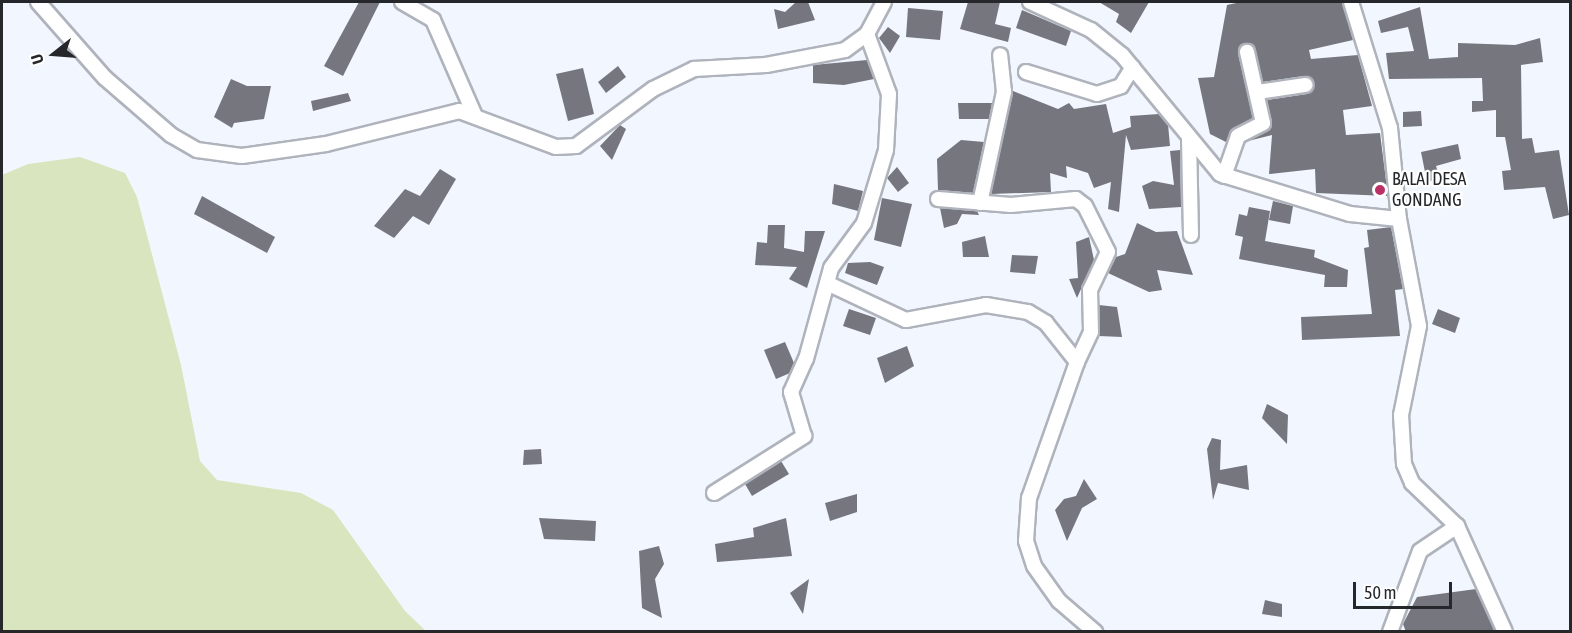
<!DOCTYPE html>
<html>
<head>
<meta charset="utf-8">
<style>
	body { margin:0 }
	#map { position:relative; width:1572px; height:633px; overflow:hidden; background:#f2f6fe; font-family:"Asap Condensed",sans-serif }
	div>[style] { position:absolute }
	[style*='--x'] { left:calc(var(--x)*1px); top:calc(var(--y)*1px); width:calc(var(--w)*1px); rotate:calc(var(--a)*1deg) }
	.green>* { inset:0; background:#d9e5be }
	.building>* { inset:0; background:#76767f }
	.roads { filter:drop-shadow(2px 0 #afb3bc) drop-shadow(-2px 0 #afb3bc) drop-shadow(0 2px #afb3bc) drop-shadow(0 -2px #afb3bc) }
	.minor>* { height:14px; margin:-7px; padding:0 7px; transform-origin:7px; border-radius:7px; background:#fff }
	.dots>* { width:16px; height:16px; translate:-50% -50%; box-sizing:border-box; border:3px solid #fff; border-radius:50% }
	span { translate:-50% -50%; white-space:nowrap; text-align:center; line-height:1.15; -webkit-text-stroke:4.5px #fff; paint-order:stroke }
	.poi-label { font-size:18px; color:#25272b }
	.left { translate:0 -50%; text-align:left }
	.frame { position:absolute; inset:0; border:3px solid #25272b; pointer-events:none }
	.north { position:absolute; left:24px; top:24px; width:60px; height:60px; -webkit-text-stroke:4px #fff; paint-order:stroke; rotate:253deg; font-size:16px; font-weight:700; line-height:24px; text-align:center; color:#25272b }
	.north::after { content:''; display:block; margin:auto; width:21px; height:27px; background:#25272b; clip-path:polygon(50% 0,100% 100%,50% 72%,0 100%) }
	.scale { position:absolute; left:1353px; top:582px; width:99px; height:27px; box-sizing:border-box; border:3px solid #25272b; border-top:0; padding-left:8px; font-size:18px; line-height:21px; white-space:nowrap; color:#25272b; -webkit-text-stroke:4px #fff; paint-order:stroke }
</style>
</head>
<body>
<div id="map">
	<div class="green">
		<i style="clip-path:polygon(80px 157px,125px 173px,137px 197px,181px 365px,200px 461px,217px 480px,301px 493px,333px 510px,405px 611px,426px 631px,2px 631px,2px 175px,28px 164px)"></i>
	</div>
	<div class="building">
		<i style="clip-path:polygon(359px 2px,380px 2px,343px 76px,324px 66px)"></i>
		<i style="clip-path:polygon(796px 2px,808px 2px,815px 20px,778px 29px,774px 9px,785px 12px)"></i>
		<i style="clip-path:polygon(968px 2px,1000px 2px,995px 24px,1011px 28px,1008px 42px,960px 29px)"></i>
		<i style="clip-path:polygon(1099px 2px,1149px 2px,1131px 33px,1116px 22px,1119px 14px)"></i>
		<i style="clip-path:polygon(1241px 2px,1342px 2px,1353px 40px,1309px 50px,1311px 59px,1358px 55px,1372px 106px,1343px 110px,1346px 135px,1380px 133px,1388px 196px,1316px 193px,1315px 169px,1269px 174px,1272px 135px,1248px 141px,1272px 125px,1267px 100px,1307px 94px,1314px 83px,1304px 76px,1263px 82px,1250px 44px,1241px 45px,1238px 53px,1253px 118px,1233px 129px,1226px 142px,1210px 134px,1198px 78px,1214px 77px,1227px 5px)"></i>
		<i style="clip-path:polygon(1420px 7px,1429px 59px,1458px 57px,1458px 43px,1515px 45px,1540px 38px,1543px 62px,1521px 65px,1522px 139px,1532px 138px,1535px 153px,1559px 150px,1569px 215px,1553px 219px,1545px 187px,1504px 190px,1502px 171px,1511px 170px,1505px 137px,1496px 137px,1496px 110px,1472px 112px,1472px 101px,1483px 101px,1482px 78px,1389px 79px,1386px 53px,1414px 51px,1408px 27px,1381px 33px,1378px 21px)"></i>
		<i style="clip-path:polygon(908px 8px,943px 11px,940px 40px,906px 37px)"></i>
		<i style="clip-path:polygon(1022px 10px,1071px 31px,1066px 46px,1016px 28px)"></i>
		<i style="clip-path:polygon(888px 27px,900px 36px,890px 53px,879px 38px)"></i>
		<i style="clip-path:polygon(867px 60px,874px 79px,844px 85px,813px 83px,813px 65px)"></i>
		<i style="clip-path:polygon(618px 66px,626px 77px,606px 93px,598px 82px)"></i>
		<i style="clip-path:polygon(583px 68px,594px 114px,568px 121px,556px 74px)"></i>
		<i style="clip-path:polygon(231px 79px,247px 86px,271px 86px,264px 119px,234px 123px,232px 128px,214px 117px)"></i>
		<i style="clip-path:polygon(1013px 91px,1058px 109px,1069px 103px,1074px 109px,1106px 104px,1113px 133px,1131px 127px,1130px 116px,1159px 114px,1168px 124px,1170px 146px,1131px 150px,1126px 135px,1119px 212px,1108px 209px,1111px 182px,1094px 188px,1088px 173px,1066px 166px,1067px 178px,1050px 173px,1051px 192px,991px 194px)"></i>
		<i style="clip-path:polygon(348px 93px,351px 101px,313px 111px,311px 101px)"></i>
		<i style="clip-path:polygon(958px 103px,992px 103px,989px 119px,959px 119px)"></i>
		<i style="clip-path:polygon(1421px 111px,1422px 126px,1403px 127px,1403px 112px)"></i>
		<i style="clip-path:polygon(620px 125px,626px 129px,612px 160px,600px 146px)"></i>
		<i style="clip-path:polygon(961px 140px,984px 142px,973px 193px,938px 190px,937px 159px)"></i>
		<i style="clip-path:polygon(1458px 144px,1461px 159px,1436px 166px,1440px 179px,1427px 182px,1421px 152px)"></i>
		<i style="clip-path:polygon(1180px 150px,1181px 207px,1149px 209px,1142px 186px,1153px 181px,1174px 185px,1170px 151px)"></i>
		<i style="clip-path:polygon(897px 167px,909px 183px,898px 192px,887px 178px)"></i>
		<i style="clip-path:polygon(440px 169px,456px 179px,429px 225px,413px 216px,394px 238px,374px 226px,405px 189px,420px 196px)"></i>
		<i style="clip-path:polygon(834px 184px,863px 191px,858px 211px,832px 204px)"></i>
		<i style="clip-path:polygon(202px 196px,275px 237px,267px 253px,194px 214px)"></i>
		<i style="clip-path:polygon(882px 198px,912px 204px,901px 247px,874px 240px)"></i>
		<i style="clip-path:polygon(1273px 201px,1293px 206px,1290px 224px,1269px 220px)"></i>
		<i style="clip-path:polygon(1249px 207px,1270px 211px,1265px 241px,1315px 250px,1314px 257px,1348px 270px,1347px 287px,1324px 287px,1325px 275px,1239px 259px,1243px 237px,1235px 235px,1239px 214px,1247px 216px)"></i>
		<i style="clip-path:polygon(940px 208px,977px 211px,979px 215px,962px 214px,957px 224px,944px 228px)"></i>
		<i style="clip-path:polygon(1137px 223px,1156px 232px,1177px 231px,1193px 275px,1157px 270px,1162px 290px,1149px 292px,1108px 273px,1116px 257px,1125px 254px)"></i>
		<i style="clip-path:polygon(768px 225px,785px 225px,784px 248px,804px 252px,805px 231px,825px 231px,807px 288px,789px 279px,797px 267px,755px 265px,757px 242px,767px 243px)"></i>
		<i style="clip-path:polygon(1391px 227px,1403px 289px,1395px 290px,1400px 336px,1302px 340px,1301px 317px,1372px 314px,1364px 248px,1369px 247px,1367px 230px)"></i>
		<i style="clip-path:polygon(985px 236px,989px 257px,963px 257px,962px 242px)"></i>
		<i style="clip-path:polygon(1089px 237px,1094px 260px,1077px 298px,1069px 279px,1078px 278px,1076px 242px)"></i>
		<i style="clip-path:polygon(1012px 255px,1038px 256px,1035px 274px,1010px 272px)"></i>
		<i style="clip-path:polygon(870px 262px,884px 267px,877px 285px,845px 273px,848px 263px)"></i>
		<i style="clip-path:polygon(1099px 305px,1117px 307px,1122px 337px,1099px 336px)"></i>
		<i style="clip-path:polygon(849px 309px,876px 318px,870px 335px,843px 326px)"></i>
		<i style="clip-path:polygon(1438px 309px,1460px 318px,1455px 333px,1432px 324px)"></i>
		<i style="clip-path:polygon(785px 342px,794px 363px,790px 373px,776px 379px,764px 350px)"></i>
		<i style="clip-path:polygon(907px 346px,914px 366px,885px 383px,877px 358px)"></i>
		<i style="clip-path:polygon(1267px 404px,1288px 415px,1287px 444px,1262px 418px)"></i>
		<i style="clip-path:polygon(1212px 438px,1221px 440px,1220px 470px,1247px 465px,1249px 490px,1218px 483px,1213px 500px,1207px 449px)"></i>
		<i style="clip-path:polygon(541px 449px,542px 464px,523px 465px,524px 450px)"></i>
		<i style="clip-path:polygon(781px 461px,789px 474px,752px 496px,745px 484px)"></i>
		<i style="clip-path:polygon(1084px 479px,1097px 499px,1082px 508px,1067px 541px,1055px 510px,1064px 499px,1076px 496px)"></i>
		<i style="clip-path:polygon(857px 494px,857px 512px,830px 521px,825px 503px)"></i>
		<i style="clip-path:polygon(539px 518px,596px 521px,595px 541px,544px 539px)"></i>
		<i style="clip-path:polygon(786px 518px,792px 556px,717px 562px,715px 544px,754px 537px,753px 528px)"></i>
		<i style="clip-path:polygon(659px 546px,664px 564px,655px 579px,662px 618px,642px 608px,639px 551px)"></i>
		<i style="clip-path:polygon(809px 579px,803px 614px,790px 593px)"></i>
		<i style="clip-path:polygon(1476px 589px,1495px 632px,1406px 632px,1403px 624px,1417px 597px)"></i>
		<i style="clip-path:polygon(1265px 600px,1282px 604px,1282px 617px,1262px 614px)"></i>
	</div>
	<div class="roads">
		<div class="minor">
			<i style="--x:38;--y:2;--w:101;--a:48.6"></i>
			<i style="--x:105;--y:78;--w:87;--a:40.8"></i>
			<i style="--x:171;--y:135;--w:30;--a:30"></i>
			<i style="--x:197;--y:150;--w:45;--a:7.6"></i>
			<i style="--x:242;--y:156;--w:85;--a:-8.1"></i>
			<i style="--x:326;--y:144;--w:137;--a:-13.9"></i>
			<i style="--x:459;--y:111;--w:103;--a:20.4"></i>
			<i style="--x:556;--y:147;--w:20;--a:-3"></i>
			<i style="--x:576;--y:146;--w:96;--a:-36.5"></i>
			<i style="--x:653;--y:89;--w:46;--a:-26"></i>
			<i style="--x:694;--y:69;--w:72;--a:-3.2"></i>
			<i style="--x:766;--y:65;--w:80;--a:-10.8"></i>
			<i style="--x:845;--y:50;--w:27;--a:-36"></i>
			<i style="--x:867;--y:34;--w:36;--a:-62"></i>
			<i style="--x:402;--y:2;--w:36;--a:30"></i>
			<i style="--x:433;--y:20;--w:103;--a:66.4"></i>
			<i style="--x:1030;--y:2;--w:67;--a:24.7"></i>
			<i style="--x:1091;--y:30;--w:40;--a:39"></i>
			<i style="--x:1122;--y:55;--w:154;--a:50.5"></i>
			<i style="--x:1220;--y:174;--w:136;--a:17.1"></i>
			<i style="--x:1350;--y:214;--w:49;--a:5.8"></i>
			<i style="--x:1399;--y:219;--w:109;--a:79.4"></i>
			<i style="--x:1419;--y:326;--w:91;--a:101.4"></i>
			<i style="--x:1401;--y:415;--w:49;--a:86.5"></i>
			<i style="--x:1404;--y:464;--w:21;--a:67"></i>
			<i style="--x:1412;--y:483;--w:62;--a:43.7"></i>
			<i style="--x:1457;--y:526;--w:116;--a:65.6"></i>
			<i style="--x:1351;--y:2;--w:132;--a:72.8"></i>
			<i style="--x:1390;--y:128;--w:91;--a:84.4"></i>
			<i style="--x:1026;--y:72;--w:74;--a:17.2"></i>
			<i style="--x:1097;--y:94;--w:25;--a:-18"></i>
			<i style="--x:1121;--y:86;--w:22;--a:-58"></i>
			<i style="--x:1258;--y:92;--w:48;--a:-8.5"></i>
			<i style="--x:1189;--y:139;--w:96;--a:88.8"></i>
			<i style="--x:1224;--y:176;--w:42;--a:-70.7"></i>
			<i style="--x:1238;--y:136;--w:28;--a:-27"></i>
			<i style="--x:1263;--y:123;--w:73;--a:-102.7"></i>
			<i style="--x:938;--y:199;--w:73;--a:4.7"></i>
			<i style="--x:1011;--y:205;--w:65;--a:-5.3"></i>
			<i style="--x:1076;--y:199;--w:11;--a:38"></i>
			<i style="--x:1085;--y:206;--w:51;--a:63.4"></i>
			<i style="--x:1108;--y:252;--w:42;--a:115.3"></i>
			<i style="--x:1090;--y:290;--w:42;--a:88.6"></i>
			<i style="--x:1091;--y:332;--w:33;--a:115"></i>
			<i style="--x:980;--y:203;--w:114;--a:-77.8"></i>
			<i style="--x:1004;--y:92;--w:37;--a:-96"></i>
			<i style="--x:829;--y:284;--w:85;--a:25.1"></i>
			<i style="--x:906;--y:320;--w:81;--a:-10.6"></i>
			<i style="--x:986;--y:305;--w:43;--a:9.5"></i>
			<i style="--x:1028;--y:312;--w:21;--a:31"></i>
			<i style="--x:1046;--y:323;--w:50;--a:51.5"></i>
			<i style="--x:1077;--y:362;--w:144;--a:109.4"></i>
			<i style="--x:1029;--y:498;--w:43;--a:94"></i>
			<i style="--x:1026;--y:541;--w:26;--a:72"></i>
			<i style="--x:1034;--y:566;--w:43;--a:54.5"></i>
			<i style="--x:1059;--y:601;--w:48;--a:40.7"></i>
			<i style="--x:714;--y:493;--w:107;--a:-32.3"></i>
			<i style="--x:804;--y:436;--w:46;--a:-106.5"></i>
			<i style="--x:791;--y:392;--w:36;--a:-66"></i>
			<i style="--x:806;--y:359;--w:94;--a:-74.6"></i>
			<i style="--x:831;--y:268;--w:56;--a:-53.7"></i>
			<i style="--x:864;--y:223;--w:76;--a:-73.2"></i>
			<i style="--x:886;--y:150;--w:56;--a:-86.9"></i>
			<i style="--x:889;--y:94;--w:64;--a:-110.1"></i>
			<i style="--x:1390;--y:632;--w:86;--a:-69.7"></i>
			<i style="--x:1420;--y:551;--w:45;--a:-34"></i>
		</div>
	</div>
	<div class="dots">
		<i style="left:1380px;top:190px;background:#bc3065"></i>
	</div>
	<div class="poi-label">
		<span class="left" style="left:1392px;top:190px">BALAI DESA<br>GONDANG</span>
	</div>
	<div class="frame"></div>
	<div class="north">U</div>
	<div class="scale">50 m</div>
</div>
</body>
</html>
